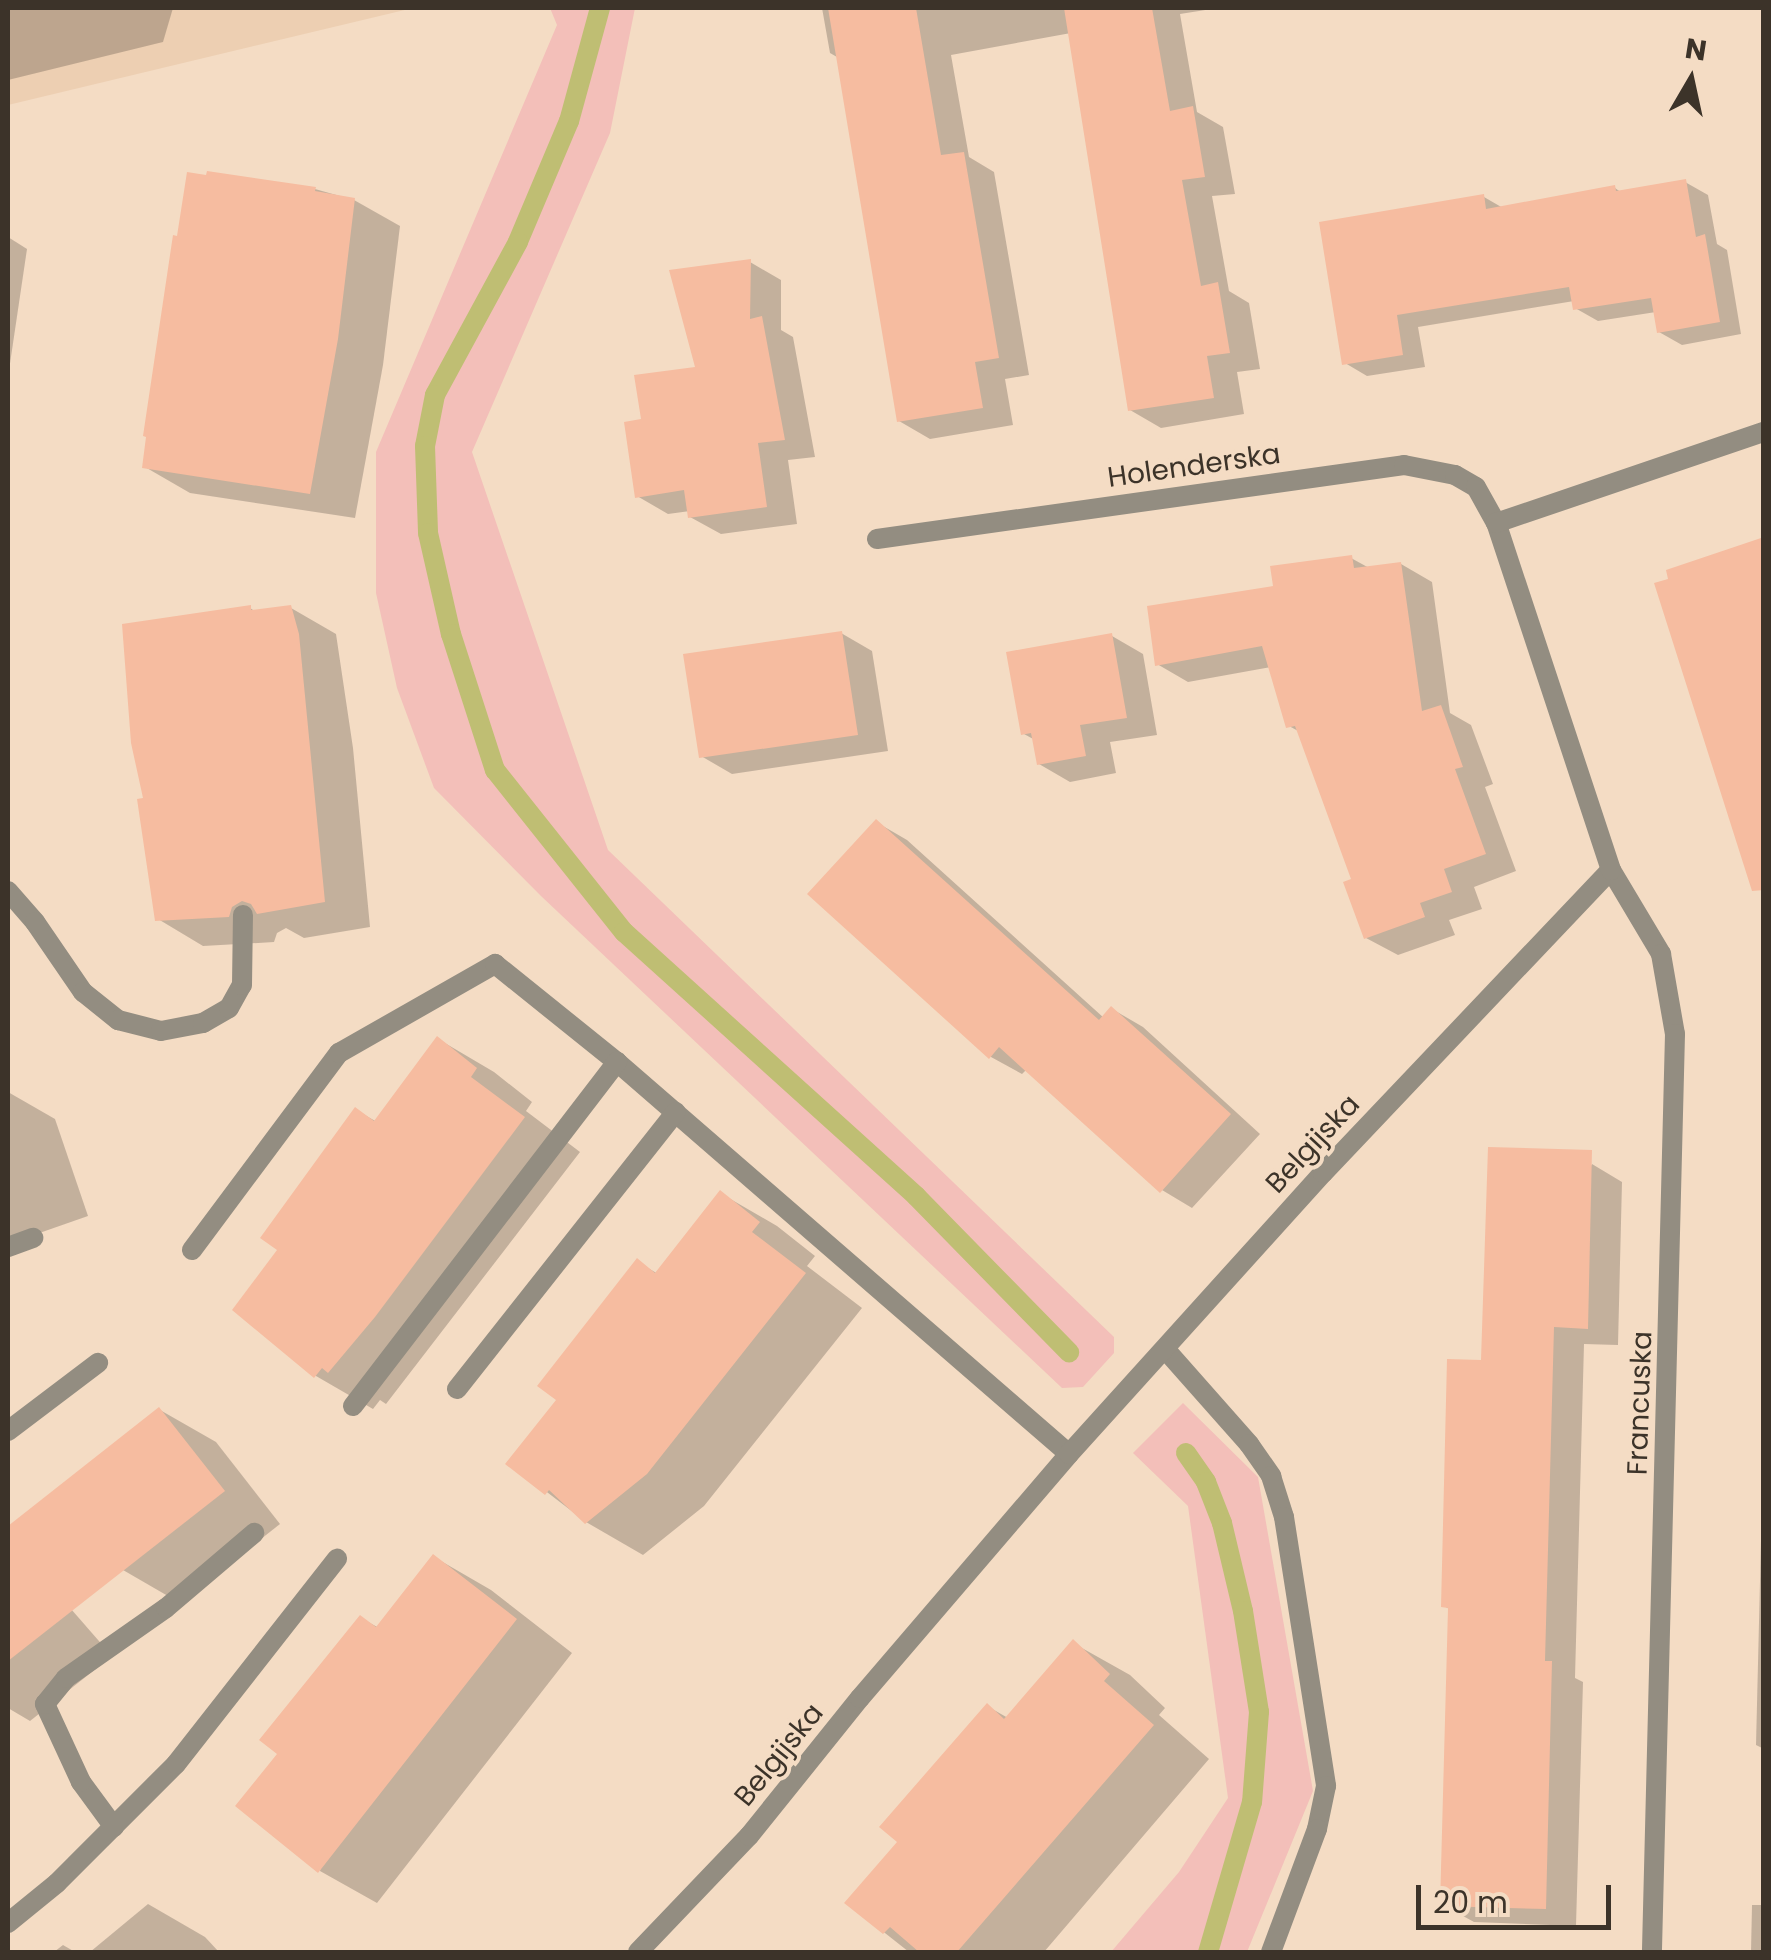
<!DOCTYPE html>
<html>
<head>
<meta charset="utf-8">
<style>
	body { margin:0 }
	#map { position:relative; width:1771px; height:1960px; overflow:hidden; background:#f4dcc4; font-family:Poppins,sans-serif }
	div>[style] { position:absolute }
	[style*='--x'] { left:calc(var(--x)*1px); top:calc(var(--y)*1px); width:calc(var(--w)*1px); rotate:calc(var(--a)*1deg) }
	.built>* { inset:0; background:#edcfb2 }
	.green>* { inset:0; background:#f3bfb9 }
	.shadow>* { inset:0; background:#0003 }
	.stream>* { height:20px; margin:-10px; padding:0 10px; transform-origin:10px; border-radius:10px; background:#bfbe73 }
	.building>* { inset:0; background:#f6bca0 }
	.service>* { height:20px; margin:-10px; padding:0 10px; transform-origin:10px; border-radius:10px; background:#938d81 }
	.minor>* { height:20px; margin:-10px; padding:0 10px; transform-origin:10px; border-radius:10px; background:#938d81 }
	span { translate:-50% -50%; white-space:nowrap; text-align:center; line-height:1.15; -webkit-text-stroke:8px #f4dcc4; paint-order:stroke }
	.street-label { font-size:28px; color:#3c3329 }
	.frame { position:absolute; inset:0; border:10px solid #3c3329; pointer-events:none }
	.north { position:absolute; left:1641px; top:30px; width:100px; height:100px; -webkit-text-stroke:8px #f4dcc4; paint-order:stroke; rotate:9deg; font-size:28px; font-weight:700; line-height:40px; text-align:center; color:#3c3329 }
	.north::after { content:''; display:block; margin:auto; width:35px; height:45px; background:#3c3329; clip-path:polygon(50% 0,100% 100%,50% 72%,0 100%) }
	.scale { position:absolute; left:1416px; top:1885px; width:195px; height:45px; box-sizing:border-box; border:5px solid #3c3329; border-top:0; padding-left:12px; font-size:30px; line-height:35px; white-space:nowrap; color:#3c3329; -webkit-text-stroke:8px #f4dcc4; paint-order:stroke }
</style>
</head>
<body>
<div id="map">
	<div class="built">
		<i style="clip-path:polygon(8px 8px,413px 8px,8px 105px)"></i>
	</div>
	<div class="green">
		<i style="clip-path:polygon(550px 8px,635px 8px,610px 133px,472px 452px,608px 850px,1114px 1337px,1114px 1353px,1083px 1387px,1062px 1388px,541px 896px,434px 788px,397px 688px,376px 593px,376px 452px,557px 25px)"></i>
		<i style="clip-path:polygon(1183px 1403px,1258px 1477px,1313px 1791px,1247px 1952px,1111px 1952px,1179px 1872px,1228px 1798px,1188px 1506px,1133px 1453px)"></i>
	</div>
	<div class="shadow">
		<i style="clip-path:polygon(8px 8px,173px 8px,163px 42px,8px 80px)"></i>
		<i style="clip-path:polygon(822px 8px,1218px 8px,1180px 14px,1197px 112px,1223px 127px,1235px 194px,1212px 196px,1229px 291px,1249px 303px,1260px 369px,1237px 372px,1244px 414px,1161px 428px,1130px 410px,1071px 33px,951px 55px,969px 157px,994px 172px,1029px 375px,1005px 379px,1013px 425px,930px 439px,899px 421px,837px 57px,830px 53px)"></i>
		<i style="clip-path:polygon(1685px 182px,1708px 195px,1717px 244px,1727px 250px,1741px 334px,1682px 345px,1659px 332px,1656px 312px,1598px 321px,1575px 308px,1574px 301px,1418px 327px,1425px 367px,1367px 376px,1345px 363px,1484px 197px,1503px 208px,1615px 188px,1622px 193px)"></i>
		<i style="clip-path:polygon(315px 189px,354px 200px,400px 226px,383px 365px,355px 518px,190px 493px,145px 467px)"></i>
		<i style="clip-path:polygon(8px 237px,27px 249px,8px 377px)"></i>
		<i style="clip-path:polygon(750px 262px,781px 280px,781px 330px,793px 337px,815px 457px,788px 460px,797px 524px,721px 534px,690px 517px,690px 511px,668px 514px,637px 496px,643px 421px,699px 369px)"></i>
		<i style="clip-path:polygon(1351px 558px,1371px 569px,1401px 564px,1432px 582px,1450px 713px,1471px 725px,1493px 784px,1485px 787px,1516px 871px,1474px 887px,1482px 909px,1449px 920px,1455px 935px,1398px 955px,1366px 938px,1354px 880px,1300px 732px,1289px 726px,1271px 667px,1188px 682px,1157px 664px,1276px 588px)"></i>
		<i style="clip-path:polygon(250px 608px,256px 612px,291px 608px,336px 634px,353px 748px,370px 927px,304px 938px,286px 928px,277px 933px,274px 942px,203px 946px,158px 919px,146px 800px)"></i>
		<i style="clip-path:polygon(841px 633px,872px 651px,888px 751px,732px 774px,701px 756px)"></i>
		<i style="clip-path:polygon(1112px 636px,1143px 654px,1157px 735px,1110px 742px,1116px 773px,1070px 782px,1039px 764px,1035px 740px,1024px 734px)"></i>
		<i style="clip-path:polygon(876px 822px,907px 840px,1104px 1018px,1112px 1009px,1143px 1027px,1260px 1134px,1192px 1208px,1162px 1190px,1027px 1069px,1022px 1074px,991px 1057px)"></i>
		<i style="clip-path:polygon(438px 1039px,494px 1072px,532px 1102px,526px 1111px,580px 1152px,386px 1404px,380px 1400px,373px 1409px,316px 1376px,236px 1310px,281px 1249px,356px 1110px,377px 1122px)"></i>
		<i style="clip-path:polygon(8px 1092px,55px 1119px,88px 1216px,8px 1244px)"></i>
		<i style="clip-path:polygon(1592px 1164px,1622px 1182px,1618px 1345px,1584px 1344px,1575px 1678px,1583px 1682px,1576px 1926px,1474px 1922px,1443px 1905px,1451px 1610px,1444px 1606px,1484px 1363px)"></i>
		<i style="clip-path:polygon(720px 1193px,777px 1226px,815px 1256px,807px 1266px,862px 1308px,704px 1506px,643px 1555px,586px 1522px,509px 1463px,559px 1399px,638px 1262px,658px 1274px)"></i>
		<i style="clip-path:polygon(160px 1410px,216px 1442px,280px 1524px,180px 1603px,123px 1570px)"></i>
		<i style="clip-path:polygon(1761px 1540px,1764px 1540px,1764px 1749px,1756px 1745px)"></i>
		<i style="clip-path:polygon(8px 1557px,44px 1578px,112px 1656px,30px 1721px,8px 1708px)"></i>
		<i style="clip-path:polygon(434px 1557px,491px 1590px,572px 1653px,377px 1903px,320px 1871px,361px 1618px,379px 1628px)"></i>
		<i style="clip-path:polygon(1073px 1643px,1130px 1675px,1165px 1708px,1159px 1715px,1209px 1759px,1044px 1952px,909px 1952px,847px 1903px,900px 1842px,987px 1706px,1008px 1718px)"></i>
		<i style="clip-path:polygon(148px 1904px,205px 1937px,219px 1952px,90px 1952px)"></i>
		<i style="clip-path:polygon(1752px 1905px,1764px 1905px,1764px 1952px,1751px 1952px)"></i>
		<i style="clip-path:polygon(63px 1945px,75px 1952px,54px 1952px)"></i>
	</div>
	<div class="stream">
		<i style="--x:600;--y:8;--w:117;--a:105.3"></i>
		<i style="--x:569;--y:121;--w:131;--a:112.9"></i>
		<i style="--x:518;--y:242;--w:174;--a:118.5"></i>
		<i style="--x:435;--y:395;--w:52;--a:101.1"></i>
		<i style="--x:425;--y:446;--w:87;--a:88"></i>
		<i style="--x:428;--y:533;--w:104;--a:77.2"></i>
		<i style="--x:451;--y:634;--w:143;--a:72.1"></i>
		<i style="--x:495;--y:770;--w:207;--a:51.5"></i>
		<i style="--x:624;--y:932;--w:394;--a:42.1"></i>
		<i style="--x:916;--y:1196;--w:219;--a:45.6"></i>
		<i style="--x:1186;--y:1453;--w:35;--a:55"></i>
		<i style="--x:1206;--y:1482;--w:44;--a:68.7"></i>
		<i style="--x:1222;--y:1523;--w:90;--a:76.6"></i>
		<i style="--x:1243;--y:1611;--w:102;--a:81"></i>
		<i style="--x:1259;--y:1712;--w:90;--a:94.4"></i>
		<i style="--x:1252;--y:1802;--w:156;--a:106.3"></i>
	</div>
	<div class="building">
		<i style="clip-path:polygon(828px 8px,916px 8px,941px 155px,964px 152px,989px 299px,999px 358px,975px 362px,983px 408px,897px 422px)"></i>
		<i style="clip-path:polygon(1064px 8px,1152px 8px,1170px 111px,1193px 106px,1205px 177px,1182px 180px,1201px 286px,1218px 282px,1230px 353px,1207px 356px,1214px 398px,1128px 411px)"></i>
		<i style="clip-path:polygon(207px 171px,316px 187px,315px 191px,355px 198px,338px 339px,310px 494px,142px 468px,146px 437px,143px 436px,173px 235px,177px 236px,187px 172px,206px 175px)"></i>
		<i style="clip-path:polygon(1686px 179px,1696px 237px,1705px 234px,1720px 322px,1657px 333px,1651px 298px,1573px 310px,1569px 287px,1397px 315px,1403px 355px,1342px 365px,1319px 222px,1484px 194px,1486px 209px,1615px 185px,1616px 191px)"></i>
		<i style="clip-path:polygon(751px 259px,750px 319px,762px 316px,785px 440px,758px 443px,767px 507px,688px 518px,684px 490px,635px 498px,624px 422px,641px 419px,634px 375px,695px 367px,669px 270px)"></i>
		<i style="clip-path:polygon(1764px 537px,1764px 890px,1752px 891px,1654px 583px,1668px 579px,1666px 570px)"></i>
		<i style="clip-path:polygon(1352px 555px,1354px 568px,1401px 562px,1422px 711px,1441px 705px,1463px 767px,1455px 769px,1486px 854px,1444px 869px,1452px 892px,1420px 903px,1425px 917px,1364px 939px,1343px 882px,1351px 879px,1295px 726px,1286px 728px,1262px 646px,1155px 666px,1147px 606px,1273px 586px,1270px 566px)"></i>
		<i style="clip-path:polygon(251px 605px,251px 610px,291px 605px,299px 634px,325px 902px,257px 914px,251px 904px,242px 901px,232px 907px,229px 917px,155px 921px,137px 799px,143px 798px,131px 743px,122px 624px)"></i>
		<i style="clip-path:polygon(842px 631px,858px 735px,699px 758px,683px 654px)"></i>
		<i style="clip-path:polygon(1112px 633px,1127px 718px,1080px 725px,1086px 756px,1037px 765px,1031px 733px,1021px 735px,1006px 652px)"></i>
		<i style="clip-path:polygon(876px 819px,1099px 1020px,1111px 1006px,1231px 1114px,1160px 1193px,999px 1047px,989px 1059px,807px 894px)"></i>
		<i style="clip-path:polygon(437px 1036px,477px 1068px,471px 1077px,525px 1117px,375px 1317px,328px 1373px,322px 1368px,314px 1378px,232px 1310px,277px 1250px,260px 1238px,355px 1107px,374px 1121px)"></i>
		<i style="clip-path:polygon(1488px 1147px,1592px 1150px,1588px 1329px,1554px 1327px,1545px 1661px,1552px 1661px,1546px 1909px,1440px 1906px,1448px 1608px,1441px 1607px,1447px 1359px,1481px 1360px)"></i>
		<i style="clip-path:polygon(720px 1190px,760px 1222px,752px 1232px,806px 1273px,647px 1474px,585px 1524px,549px 1490px,545px 1495px,505px 1464px,556px 1400px,537px 1386px,637px 1258px,655px 1273px)"></i>
		<i style="clip-path:polygon(159px 1407px,225px 1491px,8px 1661px,8px 1526px)"></i>
		<i style="clip-path:polygon(433px 1554px,517px 1619px,318px 1873px,235px 1806px,277px 1754px,259px 1740px,360px 1615px,376px 1627px)"></i>
		<i style="clip-path:polygon(1073px 1639px,1110px 1674px,1104px 1681px,1154px 1725px,957px 1952px,919px 1952px,890px 1927px,883px 1934px,844px 1903px,897px 1842px,879px 1827px,987px 1703px,1004px 1719px)"></i>
	</div>
	<div class="service">
		<i style="--x:1165;--y:1349;--w:127;--a:48.5"></i>
		<i style="--x:1249;--y:1444;--w:39;--a:55"></i>
		<i style="--x:1271;--y:1476;--w:43;--a:72.4"></i>
		<i style="--x:1284;--y:1517;--w:272;--a:81.1"></i>
		<i style="--x:1326;--y:1786;--w:44;--a:101.8"></i>
		<i style="--x:1317;--y:1829;--w:131;--a:110.5"></i>
	</div>
	<div class="minor">
		<i style="--x:877;--y:539;--w:532;--a:-7.99"></i>
		<i style="--x:1404;--y:465;--w:52;--a:11.1"></i>
		<i style="--x:1455;--y:475;--w:24;--a:30"></i>
		<i style="--x:1476;--y:487;--w:41;--a:60.9"></i>
		<i style="--x:1611;--y:870;--w:98;--a:59.2"></i>
		<i style="--x:1661;--y:954;--w:81;--a:80.1"></i>
		<i style="--x:1675;--y:1034;--w:918;--a:91.44"></i>
		<i style="--x:8;--y:891;--w:41;--a:48.9"></i>
		<i style="--x:35;--y:922;--w:85;--a:55.6"></i>
		<i style="--x:83;--y:992;--w:45;--a:38.7"></i>
		<i style="--x:118;--y:1020;--w:44;--a:14.3"></i>
		<i style="--x:161;--y:1031;--w:43;--a:-10.8"></i>
		<i style="--x:203;--y:1023;--w:30;--a:-30"></i>
		<i style="--x:229;--y:1008;--w:26;--a:-61"></i>
		<i style="--x:242;--y:985;--w:70;--a:-89.2"></i>
		<i style="--x:8;--y:1247;--w:27;--a:-20"></i>
		<i style="--x:192;--y:1250;--w:246;--a:-53.3"></i>
		<i style="--x:339;--y:1053;--w:180;--a:-29.7"></i>
		<i style="--x:495;--y:964;--w:156;--a:38.8"></i>
		<i style="--x:617;--y:1062;--w:598;--a:40.93"></i>
		<i style="--x:457;--y:1389;--w:353;--a:-51.7"></i>
		<i style="--x:353;--y:1406;--w:434;--a:-52.5"></i>
		<i style="--x:8;--y:1431;--w:113;--a:-37.1"></i>
		<i style="--x:114;--y:1827;--w:56;--a:-126.3"></i>
		<i style="--x:81;--y:1782;--w:86;--a:-114.8"></i>
		<i style="--x:45;--y:1704;--w:33;--a:-51"></i>
		<i style="--x:66;--y:1678;--w:122;--a:-35"></i>
		<i style="--x:166;--y:1608;--w:116;--a:-40.4"></i>
		<i style="--x:8;--y:1923;--w:63;--a:-39.2"></i>
		<i style="--x:57;--y:1883;--w:168;--a:-45"></i>
		<i style="--x:176;--y:1764;--w:261;--a:-51.9"></i>
		<i style="--x:638;--y:1952;--w:161;--a:-46.3"></i>
		<i style="--x:749;--y:1836;--w:177;--a:-51.2"></i>
		<i style="--x:860;--y:1698;--w:321;--a:-49.4"></i>
		<i style="--x:1069;--y:1454;--w:379;--a:-47.9"></i>
		<i style="--x:1323;--y:1173;--w:418;--a:-46.5"></i>
		<i style="--x:1611;--y:870;--w:366;--a:-108.3"></i>
		<i style="--x:1496;--y:523;--w:283;--a:-18.8"></i>
	</div>
	<div class="street-label">
		<span style="left:1194px;top:466px;rotate:-8deg">Holenderska</span>
		<span style="left:1313px;top:1144px;rotate:-47deg">Belgijska</span>
		<span style="left:1640px;top:1403px;rotate:-88deg">Francuska</span>
		<span style="left:779px;top:1755px;rotate:-51deg">Belgijska</span>
	</div>
	<div class="frame"></div>
	<div class="north">N</div>
	<div class="scale">20 m</div>
</div>
</body>
</html>
